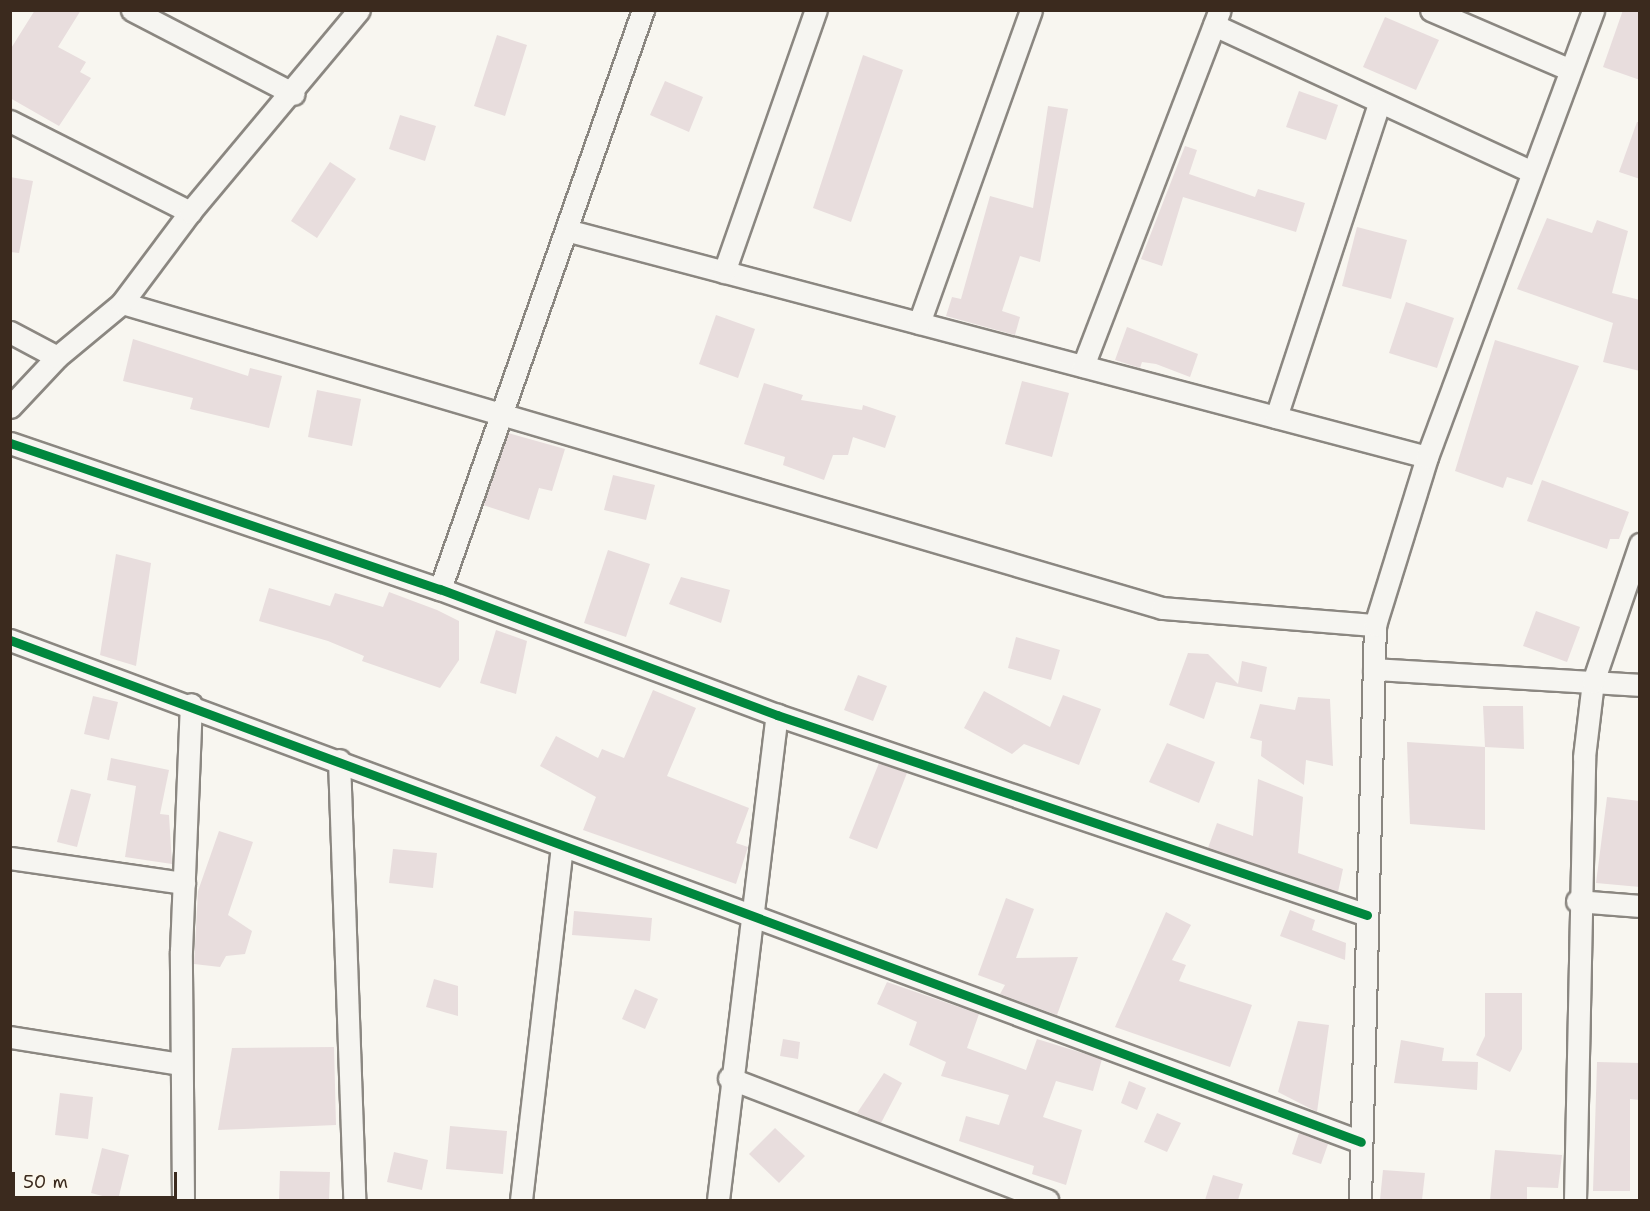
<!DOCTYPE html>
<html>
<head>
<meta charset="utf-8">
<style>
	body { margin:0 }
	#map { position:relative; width:1650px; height:1211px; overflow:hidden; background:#f8f6f0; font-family:"Shantell Sans",sans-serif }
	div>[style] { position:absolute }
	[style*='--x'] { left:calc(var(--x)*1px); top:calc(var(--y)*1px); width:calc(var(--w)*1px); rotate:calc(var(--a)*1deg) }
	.building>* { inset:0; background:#e8dddd }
	.roads { filter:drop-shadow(2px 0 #8b8781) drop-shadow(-2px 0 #8b8781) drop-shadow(0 2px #8b8781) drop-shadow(0 -2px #8b8781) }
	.minor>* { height:21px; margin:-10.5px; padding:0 10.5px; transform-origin:10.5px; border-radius:10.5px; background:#f6f5f1 }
	.cycleway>* { height:9px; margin:-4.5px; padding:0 4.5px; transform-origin:4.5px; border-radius:4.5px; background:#00873e }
	span { translate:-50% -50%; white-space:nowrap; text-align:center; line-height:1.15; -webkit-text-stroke:5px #fbf7ec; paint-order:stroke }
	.frame { position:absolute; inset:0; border:12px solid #3b2a1e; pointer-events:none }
	.scale { position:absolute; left:12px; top:1172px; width:165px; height:27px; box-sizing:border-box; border:3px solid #3b2a1e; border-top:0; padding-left:8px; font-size:18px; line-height:21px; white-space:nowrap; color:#3b2a1e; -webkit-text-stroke:4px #fbf7ec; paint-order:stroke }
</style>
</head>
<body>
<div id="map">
	<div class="building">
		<i style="clip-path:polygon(35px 10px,81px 10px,58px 47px,86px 62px,80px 72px,91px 78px,59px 126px,10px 98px,10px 50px)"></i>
		<i style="clip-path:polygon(1623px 10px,1640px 10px,1640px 80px,1603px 67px)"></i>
		<i style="clip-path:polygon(1385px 17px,1439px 40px,1416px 90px,1363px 67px)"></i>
		<i style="clip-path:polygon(497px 35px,527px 45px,505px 116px,474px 106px)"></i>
		<i style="clip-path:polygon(863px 55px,903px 70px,851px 222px,813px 208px)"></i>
		<i style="clip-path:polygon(665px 81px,703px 97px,689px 132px,650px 115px)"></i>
		<i style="clip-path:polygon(1299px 91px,1338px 105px,1326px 140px,1286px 127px)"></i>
		<i style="clip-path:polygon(1048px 106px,1068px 109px,1040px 262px,1020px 256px,1002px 311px,1020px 317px,1015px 335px,946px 316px,952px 297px,961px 299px,990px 196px,1033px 208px)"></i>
		<i style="clip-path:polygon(400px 115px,436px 126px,425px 161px,389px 149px)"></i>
		<i style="clip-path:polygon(1637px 122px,1640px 122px,1640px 179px,1619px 172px)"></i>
		<i style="clip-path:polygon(1185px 146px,1197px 150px,1189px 174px,1255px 197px,1258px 189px,1305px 203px,1296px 232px,1183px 197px,1162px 266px,1141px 259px)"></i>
		<i style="clip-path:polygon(330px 162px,356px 179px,317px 238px,291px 221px)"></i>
		<i style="clip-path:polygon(10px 177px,33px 181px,19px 253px,10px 252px)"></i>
		<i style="clip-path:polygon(1547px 218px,1592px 233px,1597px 220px,1628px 231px,1612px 293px,1640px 300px,1640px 371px,1603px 362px,1613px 323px,1517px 289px)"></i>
		<i style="clip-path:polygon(1357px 227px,1407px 240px,1391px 299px,1342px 286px)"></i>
		<i style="clip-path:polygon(1406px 302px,1454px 318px,1437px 368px,1389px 353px)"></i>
		<i style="clip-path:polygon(716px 315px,755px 329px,738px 378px,699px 364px)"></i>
		<i style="clip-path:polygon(1127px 327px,1198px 354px,1190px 377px,1156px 364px,1142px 362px,1140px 368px,1115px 360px)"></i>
		<i style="clip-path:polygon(133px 339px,248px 376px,250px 368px,282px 376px,269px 428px,190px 409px,193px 398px,123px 381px)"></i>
		<i style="clip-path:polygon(1495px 340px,1579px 366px,1532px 485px,1507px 477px,1503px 488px,1455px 471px)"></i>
		<i style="clip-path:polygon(1022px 381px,1069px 393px,1052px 457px,1005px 444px)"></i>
		<i style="clip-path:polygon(764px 383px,803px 395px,801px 400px,862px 410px,863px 405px,896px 416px,885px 448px,853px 437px,848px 455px,833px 455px,824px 480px,783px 465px,785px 457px,744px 444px)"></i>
		<i style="clip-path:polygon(317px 390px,361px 399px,352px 446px,308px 437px)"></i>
		<i style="clip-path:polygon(508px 433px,565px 449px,552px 491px,539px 488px,529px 520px,483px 505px)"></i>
		<i style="clip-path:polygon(613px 475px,655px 485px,646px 520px,604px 510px)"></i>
		<i style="clip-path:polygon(1542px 480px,1629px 512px,1619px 539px,1610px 539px,1607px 549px,1527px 521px)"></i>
		<i style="clip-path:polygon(608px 550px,650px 564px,626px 637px,584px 623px)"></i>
		<i style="clip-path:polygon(116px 554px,151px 563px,136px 666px,100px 655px)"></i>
		<i style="clip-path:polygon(681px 577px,730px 590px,721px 623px,669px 604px)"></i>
		<i style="clip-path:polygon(269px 588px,330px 606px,335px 593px,383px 607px,389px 592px,437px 610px,459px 621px,459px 660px,440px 688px,362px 661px,364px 656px,328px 641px,259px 621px)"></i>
		<i style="clip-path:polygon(1536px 611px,1580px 627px,1567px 662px,1523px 646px)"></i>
		<i style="clip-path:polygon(496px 630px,527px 641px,516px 694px,480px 683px)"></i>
		<i style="clip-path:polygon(1016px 637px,1060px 650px,1051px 680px,1008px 668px)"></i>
		<i style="clip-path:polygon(1188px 653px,1208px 654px,1238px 684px,1242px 661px,1267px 667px,1262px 692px,1216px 682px,1204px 719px,1169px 705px)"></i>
		<i style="clip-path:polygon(858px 675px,887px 686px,873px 721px,844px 710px)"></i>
		<i style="clip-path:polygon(653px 690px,696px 708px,667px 776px,749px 808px,736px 843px,748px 847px,736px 884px,583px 830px,596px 797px,540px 766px,556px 736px,598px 758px,602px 749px,624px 758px)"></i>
		<i style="clip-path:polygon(984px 691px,1050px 727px,1063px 695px,1101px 709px,1079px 765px,1024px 744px,1012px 754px,964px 728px)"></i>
		<i style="clip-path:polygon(93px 696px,118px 702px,109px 740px,84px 734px)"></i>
		<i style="clip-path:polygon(1298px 697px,1330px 699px,1333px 766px,1306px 760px,1304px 785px,1261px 756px,1262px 741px,1250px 738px,1260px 704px,1295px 710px)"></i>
		<i style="clip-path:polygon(1483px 706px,1523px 706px,1524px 749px,1485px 747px)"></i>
		<i style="clip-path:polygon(1407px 742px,1485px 747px,1485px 830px,1410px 824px)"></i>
		<i style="clip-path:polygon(1167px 743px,1215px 762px,1199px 803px,1149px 782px)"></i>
		<i style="clip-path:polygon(111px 758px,169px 770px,160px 814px,169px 815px,172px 864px,125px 857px,136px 786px,107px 780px)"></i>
		<i style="clip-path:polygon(879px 763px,907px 773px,877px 849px,849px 838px)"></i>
		<i style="clip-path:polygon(1258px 779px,1303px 797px,1298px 853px,1343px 869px,1338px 892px,1208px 848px,1217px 823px,1253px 836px)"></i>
		<i style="clip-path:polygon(71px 789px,91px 794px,77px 847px,57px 842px)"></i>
		<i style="clip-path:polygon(1607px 797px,1640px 801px,1640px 887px,1596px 883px)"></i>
		<i style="clip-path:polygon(219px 831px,253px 842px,228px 915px,252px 931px,245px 954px,226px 956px,220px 967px,194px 964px,198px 891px)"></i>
		<i style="clip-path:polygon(393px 849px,437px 853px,433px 888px,389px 883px)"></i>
		<i style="clip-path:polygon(1006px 898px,1034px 909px,1016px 958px,1078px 957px,1057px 1015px,1000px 994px,1005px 985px,978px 975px)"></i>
		<i style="clip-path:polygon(1290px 910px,1315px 920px,1312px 930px,1346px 943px,1345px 960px,1280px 936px)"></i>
		<i style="clip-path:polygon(574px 911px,652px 918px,650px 941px,572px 935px)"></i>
		<i style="clip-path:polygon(1166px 912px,1191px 925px,1172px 960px,1186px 965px,1179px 981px,1252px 1005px,1230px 1067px,1115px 1027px)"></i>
		<i style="clip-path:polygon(434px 979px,458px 986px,458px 1016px,426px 1007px)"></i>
		<i style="clip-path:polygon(887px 982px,979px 1014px,967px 1048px,1026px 1070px,1037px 1039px,1102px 1059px,1093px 1091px,1056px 1081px,1043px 1117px,1082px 1130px,1066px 1185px,1032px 1174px,1034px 1166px,959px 1141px,966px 1116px,999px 1125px,1009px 1095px,941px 1076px,946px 1062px,909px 1045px,917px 1022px,877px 1004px)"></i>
		<i style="clip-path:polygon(635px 989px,658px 999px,645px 1029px,622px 1019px)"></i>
		<i style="clip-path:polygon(1485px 993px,1522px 993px,1522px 1049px,1510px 1072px,1476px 1055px,1485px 1036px)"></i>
		<i style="clip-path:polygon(1298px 1021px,1329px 1025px,1317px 1112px,1278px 1092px)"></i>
		<i style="clip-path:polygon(783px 1039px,800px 1042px,798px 1059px,780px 1056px)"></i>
		<i style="clip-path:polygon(1401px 1040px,1444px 1048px,1442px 1061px,1478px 1062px,1477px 1090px,1394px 1083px)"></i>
		<i style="clip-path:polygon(334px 1047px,336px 1125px,218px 1130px,232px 1048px)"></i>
		<i style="clip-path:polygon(1597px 1062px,1640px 1063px,1640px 1100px,1630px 1099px,1630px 1191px,1593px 1191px)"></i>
		<i style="clip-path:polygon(884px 1073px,902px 1083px,881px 1123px,857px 1113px)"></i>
		<i style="clip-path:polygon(1129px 1081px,1146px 1088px,1137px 1110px,1121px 1103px)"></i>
		<i style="clip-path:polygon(60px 1093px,93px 1097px,88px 1139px,55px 1135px)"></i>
		<i style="clip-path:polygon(1157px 1113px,1181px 1123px,1167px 1152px,1144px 1142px)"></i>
		<i style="clip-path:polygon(450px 1126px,507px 1131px,503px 1174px,446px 1169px)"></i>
		<i style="clip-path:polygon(775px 1128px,805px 1156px,779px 1183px,749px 1154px)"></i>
		<i style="clip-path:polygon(1299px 1133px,1328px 1144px,1321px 1164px,1292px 1154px)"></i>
		<i style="clip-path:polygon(102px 1148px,129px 1155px,118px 1200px,91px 1193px)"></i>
		<i style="clip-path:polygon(1495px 1150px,1562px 1155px,1558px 1188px,1527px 1187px,1527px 1200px,1490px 1200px)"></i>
		<i style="clip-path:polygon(394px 1152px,428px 1160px,422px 1190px,387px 1182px)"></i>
		<i style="clip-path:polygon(1383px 1170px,1425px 1173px,1422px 1200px,1380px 1200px)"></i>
		<i style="clip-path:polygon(280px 1171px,330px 1172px,329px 1200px,279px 1200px)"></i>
		<i style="clip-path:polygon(1213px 1175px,1243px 1184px,1238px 1200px,1205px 1200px)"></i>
	</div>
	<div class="roads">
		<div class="minor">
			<i style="--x:132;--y:10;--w:182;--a:27.4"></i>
			<i style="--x:1431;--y:10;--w:151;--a:23.3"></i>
			<i style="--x:1214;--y:25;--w:350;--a:24.8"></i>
			<i style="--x:10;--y:121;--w:202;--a:26.8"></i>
			<i style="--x:566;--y:230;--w:890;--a:14.77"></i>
			<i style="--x:724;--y:272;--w:278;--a:-70.7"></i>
			<i style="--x:122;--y:303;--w:1084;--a:16.34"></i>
			<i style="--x:1162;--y:608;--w:214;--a:4.6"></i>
			<i style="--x:919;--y:323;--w:332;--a:-70.3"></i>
			<i style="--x:10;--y:332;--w:53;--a:28"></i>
			<i style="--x:1083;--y:366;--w:381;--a:-69"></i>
			<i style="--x:10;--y:407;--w:69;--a:-46.8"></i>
			<i style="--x:57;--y:357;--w:85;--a:-39.7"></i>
			<i style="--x:122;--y:303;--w:114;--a:-53.2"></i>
			<i style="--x:190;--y:212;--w:263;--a:-50.1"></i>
			<i style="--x:1276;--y:417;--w:330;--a:-71.8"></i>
			<i style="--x:10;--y:443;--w:454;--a:18.8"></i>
			<i style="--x:440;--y:589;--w:360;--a:20.5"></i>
			<i style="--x:777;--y:715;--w:623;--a:18.73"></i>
			<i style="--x:440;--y:589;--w:614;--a:-70.68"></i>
			<i style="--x:10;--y:640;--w:1441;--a:20.38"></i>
			<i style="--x:1374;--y:669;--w:266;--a:3.4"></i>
			<i style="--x:339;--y:760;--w:440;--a:88"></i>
			<i style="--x:10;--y:858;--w:176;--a:8.2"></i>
			<i style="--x:1577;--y:901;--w:63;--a:4.5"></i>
			<i style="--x:10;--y:1037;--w:173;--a:9"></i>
			<i style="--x:729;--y:1078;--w:341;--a:21"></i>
			<i style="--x:183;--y:1200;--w:249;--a:-90.5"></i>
			<i style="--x:181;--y:951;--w:247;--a:-87.7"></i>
			<i style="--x:521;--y:1200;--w:355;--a:-83.4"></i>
			<i style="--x:718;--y:1200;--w:489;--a:-83.1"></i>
			<i style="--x:1360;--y:1200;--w:575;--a:-88.51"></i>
			<i style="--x:1375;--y:625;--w:176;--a:-72.8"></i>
			<i style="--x:1427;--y:457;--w:477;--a:-69.6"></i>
			<i style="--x:1575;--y:1200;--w:443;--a:-88.8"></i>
			<i style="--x:1584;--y:757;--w:76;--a:-83.2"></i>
			<i style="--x:1593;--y:682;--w:146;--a:-71.2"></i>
		</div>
	</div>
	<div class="cycleway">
		<i style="--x:10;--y:443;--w:454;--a:18.8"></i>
		<i style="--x:440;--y:589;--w:360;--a:20.5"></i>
		<i style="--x:777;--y:715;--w:623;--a:18.73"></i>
		<i style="--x:10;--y:640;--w:1441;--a:20.38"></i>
	</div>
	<div class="frame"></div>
	<div class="scale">50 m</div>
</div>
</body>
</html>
